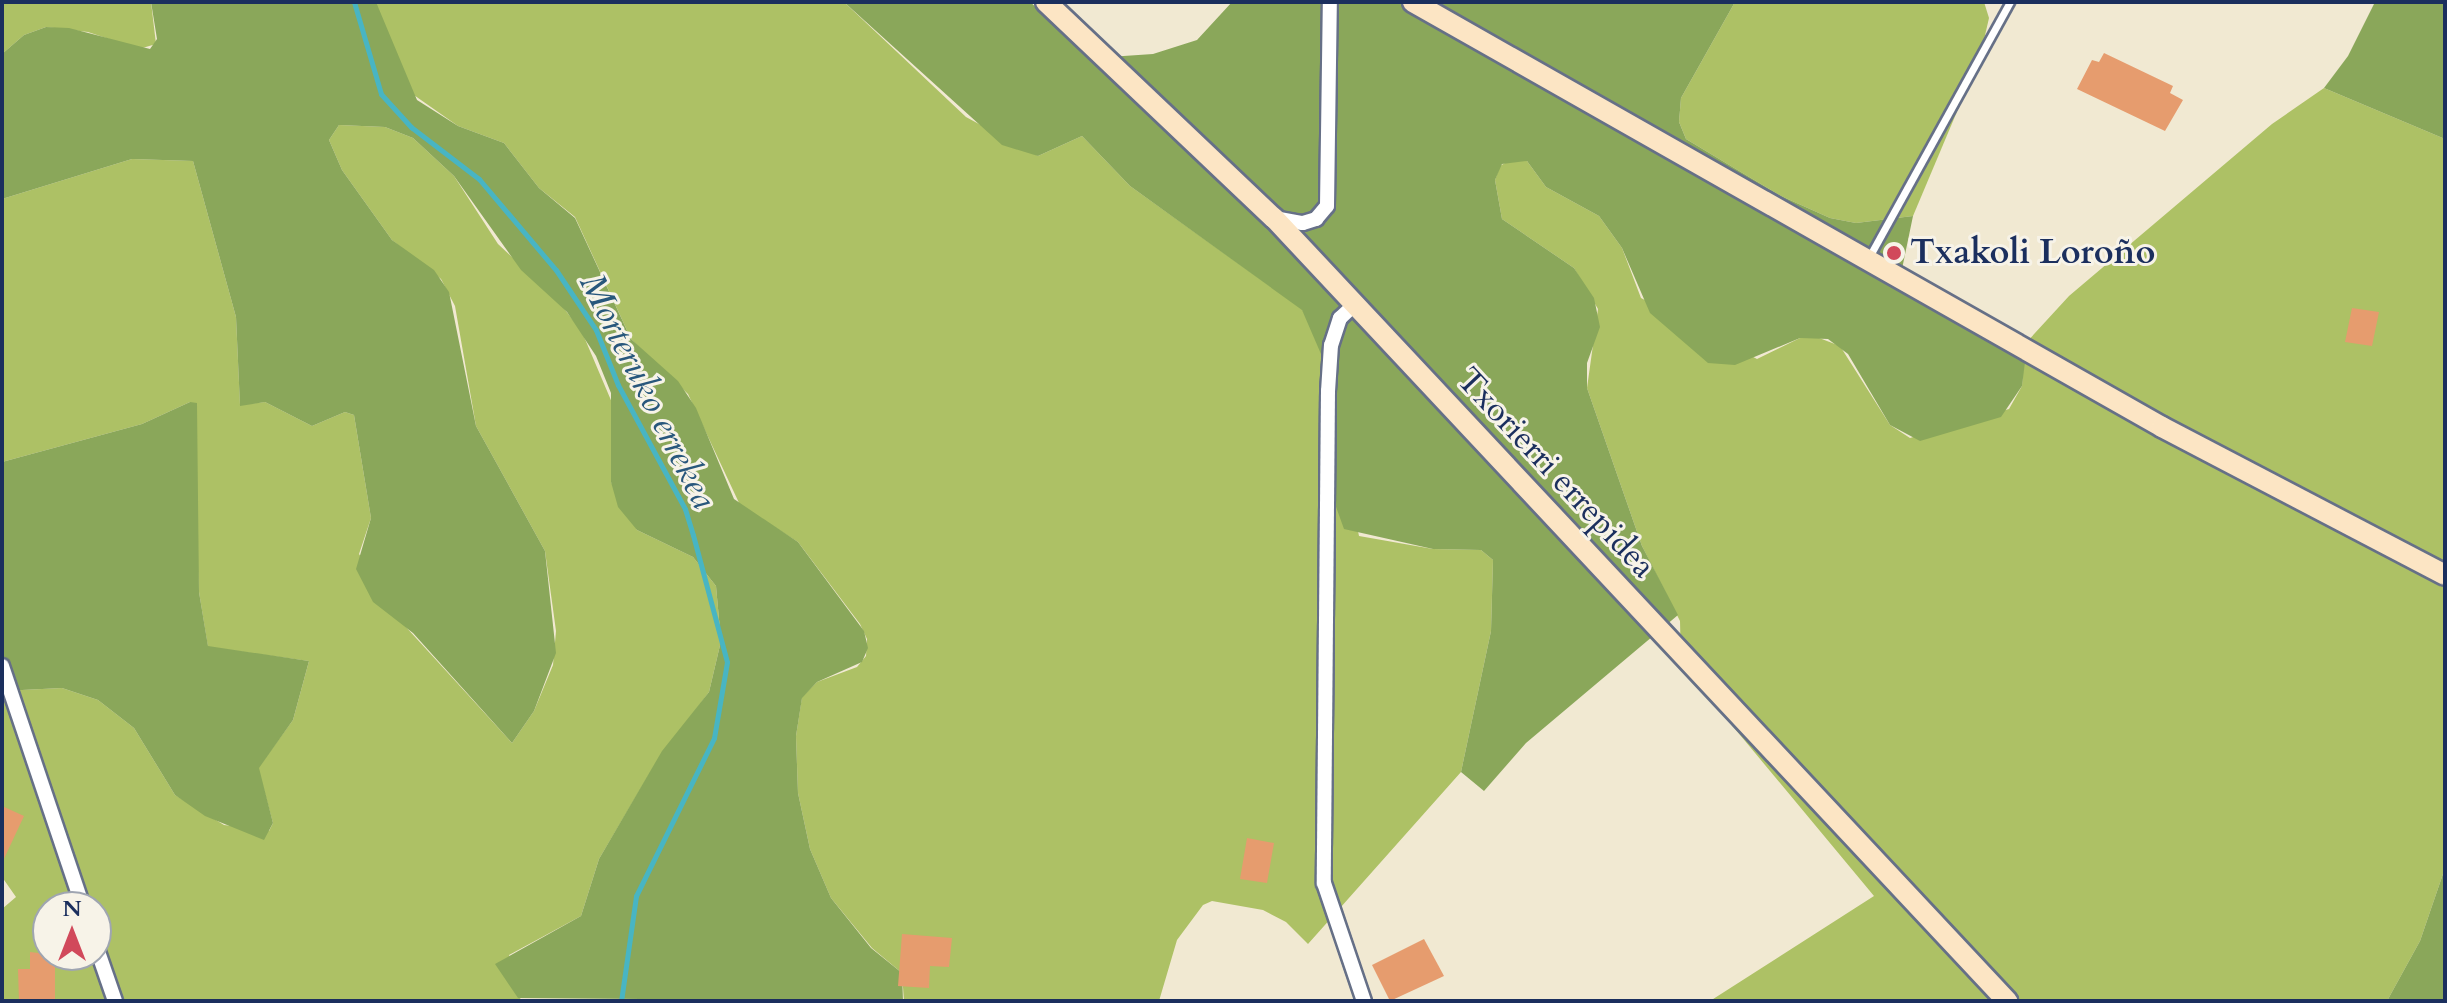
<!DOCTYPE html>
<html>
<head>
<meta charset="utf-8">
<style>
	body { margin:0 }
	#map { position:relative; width:2447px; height:1003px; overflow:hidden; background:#f1e9d2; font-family:Cardo,serif }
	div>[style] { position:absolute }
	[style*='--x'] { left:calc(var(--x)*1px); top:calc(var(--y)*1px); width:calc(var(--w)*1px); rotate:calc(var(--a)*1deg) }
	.green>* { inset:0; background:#adc165 }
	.forest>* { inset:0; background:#8aa75a }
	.stream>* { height:5px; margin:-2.5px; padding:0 2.5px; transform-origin:2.5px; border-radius:2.5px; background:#48b5c3 }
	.building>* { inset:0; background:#e69c6e }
	.roads { filter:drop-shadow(2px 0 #667087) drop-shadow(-2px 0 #667087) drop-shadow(0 2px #667087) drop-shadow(0 -2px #667087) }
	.lane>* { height:7px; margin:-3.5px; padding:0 3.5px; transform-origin:3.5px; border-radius:3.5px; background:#fff }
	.street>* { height:14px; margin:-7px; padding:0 7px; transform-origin:7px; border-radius:7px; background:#fff }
	.secondary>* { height:20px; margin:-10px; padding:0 10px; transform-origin:10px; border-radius:10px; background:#fce5c4 }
	.dots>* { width:22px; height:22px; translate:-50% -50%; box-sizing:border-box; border:4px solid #f7f3e8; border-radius:50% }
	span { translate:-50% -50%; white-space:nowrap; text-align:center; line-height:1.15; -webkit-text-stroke:6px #f7f3e8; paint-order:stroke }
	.poi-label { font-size:34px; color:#1b2f5e; font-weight:700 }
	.left { translate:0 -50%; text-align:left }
	.street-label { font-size:34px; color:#1b2f5e }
	.water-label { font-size:36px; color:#28577c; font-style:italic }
	.frame { position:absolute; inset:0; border:4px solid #1b2f5e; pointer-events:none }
	.north { position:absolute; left:32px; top:891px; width:80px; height:80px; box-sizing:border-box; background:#f7f3e8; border:2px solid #9fa5b1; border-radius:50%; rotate:0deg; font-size:22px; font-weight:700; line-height:32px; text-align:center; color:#1b2f5e }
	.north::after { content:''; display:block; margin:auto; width:28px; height:36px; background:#d1495b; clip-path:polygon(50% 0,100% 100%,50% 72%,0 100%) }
</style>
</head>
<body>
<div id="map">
	<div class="green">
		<i style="clip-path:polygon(2px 2px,151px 2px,156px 44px,139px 49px,88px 32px,46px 27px,24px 35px,2px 54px)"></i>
		<i style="clip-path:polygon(375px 2px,844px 2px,966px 117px,1038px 156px,1082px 136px,1130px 186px,1302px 309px,1320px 346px,1359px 536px,1433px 549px,1481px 550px,1493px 560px,1491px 631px,1461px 772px,1308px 944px,1286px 922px,1263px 910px,1212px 901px,1203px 905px,1177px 940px,1159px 1001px,904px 1001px,902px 973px,872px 948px,831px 898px,810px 849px,798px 793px,796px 736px,802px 697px,817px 682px,857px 667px,866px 656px,867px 639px,860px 624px,798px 542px,740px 505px,688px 394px,631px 339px,575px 217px,539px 188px,504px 143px,458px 126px,411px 93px)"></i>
		<i style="clip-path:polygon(1735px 2px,1984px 2px,1989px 18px,1980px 57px,1913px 216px,1856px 223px,1830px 218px,1781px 196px,1686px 139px,1679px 122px,1681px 98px)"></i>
		<i style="clip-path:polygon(2324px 88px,2445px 139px,2445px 868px,2420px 941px,2387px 1001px,1710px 1001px,1874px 896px,1681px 664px,1680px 621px,1642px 546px,1587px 388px,1598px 309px,1574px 268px,1502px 219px,1495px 180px,1500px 166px,1510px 160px,1527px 161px,1546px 187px,1599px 216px,1622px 248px,1641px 298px,1757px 359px,1800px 338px,1814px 336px,1840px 346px,1890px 425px,1910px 438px,2009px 409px,2022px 386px,2025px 344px,2069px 296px,2272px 124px)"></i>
		<i style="clip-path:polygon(evenodd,339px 125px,385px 127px,413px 138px,454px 176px,498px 244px,556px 298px,582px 332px,613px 405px,611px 482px,637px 530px,693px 557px,716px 586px,721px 641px,709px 692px,654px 766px,599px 859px,581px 916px,509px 955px,521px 1001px,2px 1001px,2px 909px,16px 897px,2px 877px,2px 691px,62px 688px,98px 700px,134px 728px,175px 795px,224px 825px,269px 831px,273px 823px,258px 768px,293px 720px,309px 661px,208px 647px,199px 592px,190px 402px,142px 424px,2px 462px,2px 199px,132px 159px,193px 161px,236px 317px,240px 405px,265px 402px,312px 426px,345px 412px,354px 415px,371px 518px,359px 554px,405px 626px,512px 743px,534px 711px,553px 665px,556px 631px,545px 551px,476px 426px,455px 306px,441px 279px,392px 240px,342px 170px,329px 140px,339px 125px,48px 907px,96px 907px,96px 955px,48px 955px,48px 907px)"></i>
	</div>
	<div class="forest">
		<i style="clip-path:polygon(151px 2px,376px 2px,417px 100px,458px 126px,504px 143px,539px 188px,575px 218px,631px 339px,678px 381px,696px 408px,734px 499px,798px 542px,864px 631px,868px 648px,862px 662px,817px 682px,802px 698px,796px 736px,798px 793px,810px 849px,831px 898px,871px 948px,902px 973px,903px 1001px,518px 998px,495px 964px,581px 916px,599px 859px,662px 751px,709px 692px,721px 641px,716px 586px,693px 557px,637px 530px,618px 507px,611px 482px,611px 393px,596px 356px,567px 312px,521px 270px,454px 176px,413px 138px,385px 127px,339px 125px,329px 140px,342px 170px,392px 240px,434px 270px,449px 292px,476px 426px,545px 551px,556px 653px,534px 711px,512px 743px,413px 633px,373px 602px,356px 569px,371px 518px,354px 415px,345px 412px,312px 426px,265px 402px,240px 406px,236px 317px,193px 161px,132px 159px,2px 199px,2px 54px,24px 35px,46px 27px,69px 28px,150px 49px,157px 39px)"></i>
		<i style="clip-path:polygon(844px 2px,1030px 2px,1094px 58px,1153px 54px,1197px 40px,1232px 2px,1735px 2px,1681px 98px,1679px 122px,1686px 139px,1781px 196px,1830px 218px,1856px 223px,1913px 216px,1902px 269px,2026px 354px,2022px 386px,2001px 417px,1920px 441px,1890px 425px,1848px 354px,1828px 339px,1800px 338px,1735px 365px,1708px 363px,1650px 313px,1622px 248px,1599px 216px,1546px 187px,1527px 161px,1502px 164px,1495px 180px,1502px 219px,1574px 268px,1594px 298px,1600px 327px,1587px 363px,1587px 388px,1642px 546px,1678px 615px,1526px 743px,1484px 791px,1461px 772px,1491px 631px,1493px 560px,1481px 550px,1433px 549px,1344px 529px,1335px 504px,1324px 361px,1302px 310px,1130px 186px,1082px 136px,1038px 156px,1002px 145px)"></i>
		<i style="clip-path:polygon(2375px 2px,2445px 2px,2445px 139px,2324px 88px,2348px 56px)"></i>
		<i style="clip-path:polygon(190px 402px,197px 403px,199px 592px,208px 646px,309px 661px,293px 720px,259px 768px,273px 823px,264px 840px,205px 816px,175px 795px,134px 728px,98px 700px,62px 688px,2px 691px,2px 462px,142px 424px)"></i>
		<i style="clip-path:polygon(2445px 868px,2445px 1001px,2387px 1001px,2420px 941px)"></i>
	</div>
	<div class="stream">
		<i style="--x:354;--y:2;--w:96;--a:73.6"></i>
		<i style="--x:381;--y:94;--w:45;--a:47.7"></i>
		<i style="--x:411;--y:127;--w:86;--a:37.4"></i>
		<i style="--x:479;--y:179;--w:119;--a:49.8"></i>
		<i style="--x:556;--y:270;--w:72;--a:56.3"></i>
		<i style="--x:596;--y:330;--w:59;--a:68.2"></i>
		<i style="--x:618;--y:385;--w:141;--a:61.6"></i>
		<i style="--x:685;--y:509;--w:27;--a:73"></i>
		<i style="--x:693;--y:535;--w:131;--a:75"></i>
		<i style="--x:727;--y:662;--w:77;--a:99.7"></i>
		<i style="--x:714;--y:738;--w:176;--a:116.3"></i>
		<i style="--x:636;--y:896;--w:106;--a:98.1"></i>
	</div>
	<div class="building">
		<i style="clip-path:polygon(2104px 53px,2173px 86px,2170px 93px,2183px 100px,2165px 131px,2077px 89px,2092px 60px,2099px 62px)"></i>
		<i style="clip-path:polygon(2352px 308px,2379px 312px,2372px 346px,2345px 342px)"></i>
		<i style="clip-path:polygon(2px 806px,24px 816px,2px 863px)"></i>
		<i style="clip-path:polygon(1247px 838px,1274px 843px,1267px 883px,1240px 879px)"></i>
		<i style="clip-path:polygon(902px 934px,952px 938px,949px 967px,930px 966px,929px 988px,898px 986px)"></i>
		<i style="clip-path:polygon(1424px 939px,1444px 976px,1390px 1001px,1372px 965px)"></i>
		<i style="clip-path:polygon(30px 952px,55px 955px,55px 1001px,19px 1001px,18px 969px,30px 969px)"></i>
	</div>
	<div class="roads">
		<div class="lane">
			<i style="--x:1868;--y:259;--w:294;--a:-61.1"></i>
		</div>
		<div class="street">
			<i style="--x:1274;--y:218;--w:29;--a:10"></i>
			<i style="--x:1303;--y:223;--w:14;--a:-17"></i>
			<i style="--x:1316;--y:219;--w:17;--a:-50"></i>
			<i style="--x:1327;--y:206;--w:204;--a:-89.2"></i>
			<i style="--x:1353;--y:306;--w:18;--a:137"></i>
			<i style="--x:1340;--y:318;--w:28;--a:108"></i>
			<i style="--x:1331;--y:345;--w:46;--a:93.7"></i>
			<i style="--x:1328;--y:391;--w:492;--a:90.5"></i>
			<i style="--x:1324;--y:883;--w:125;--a:71.3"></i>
			<i style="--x:2;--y:666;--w:254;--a:71.4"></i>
			<i style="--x:96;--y:946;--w:58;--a:70.9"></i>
		</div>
		<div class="secondary">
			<i style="--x:1046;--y:2;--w:314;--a:43.5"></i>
			<i style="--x:1274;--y:218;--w:1073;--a:46.89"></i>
			<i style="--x:1413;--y:2;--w:861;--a:29.57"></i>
			<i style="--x:2162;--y:427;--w:319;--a:27.6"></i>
		</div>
	</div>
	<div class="dots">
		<i style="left:1894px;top:253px;background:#d1495b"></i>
	</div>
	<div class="poi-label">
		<span class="left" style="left:1910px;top:253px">Txakoli Loroño</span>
	</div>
	<div class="street-label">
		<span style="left:1556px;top:473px;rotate:47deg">Txorierri errepidea</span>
	</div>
	<div class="water-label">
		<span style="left:648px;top:391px;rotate:63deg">Morteruko errekea</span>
	</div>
	<div class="frame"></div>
	<div class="north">N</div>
</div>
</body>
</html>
